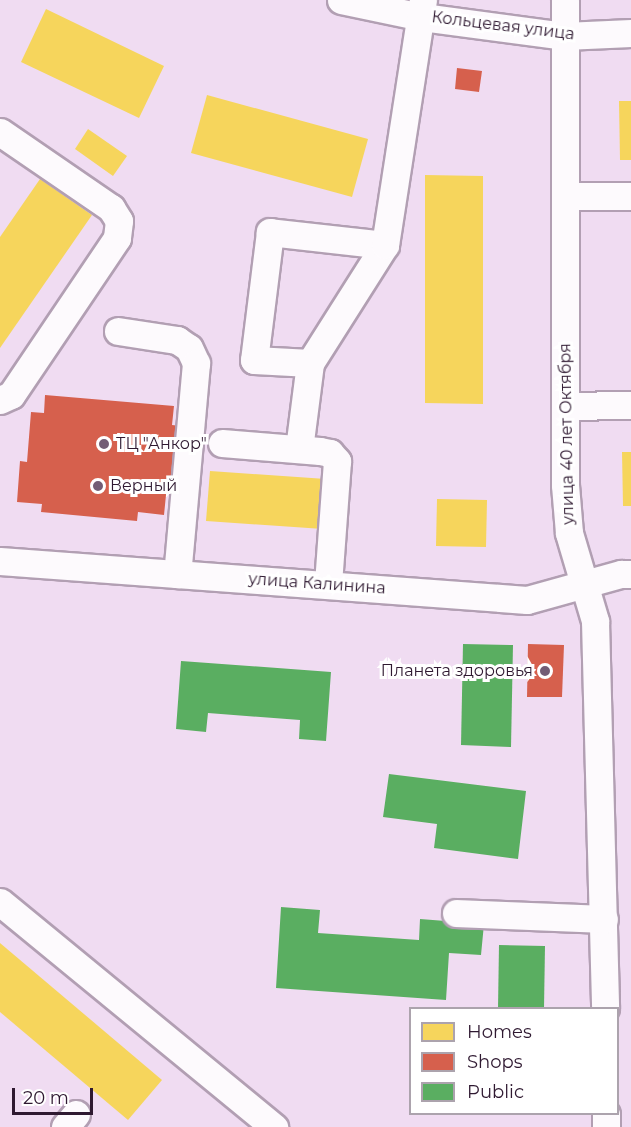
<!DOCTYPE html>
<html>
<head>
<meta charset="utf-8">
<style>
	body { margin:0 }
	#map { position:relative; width:631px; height:1127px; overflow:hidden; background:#f0dcf2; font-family:Montserrat,sans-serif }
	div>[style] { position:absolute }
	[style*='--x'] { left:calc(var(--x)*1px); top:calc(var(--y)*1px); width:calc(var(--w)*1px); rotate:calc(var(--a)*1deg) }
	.homes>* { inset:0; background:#f6d55c }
	.shops>* { inset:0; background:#d6604d }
	.public>* { inset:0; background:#5aae61 }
	.roads { filter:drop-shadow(2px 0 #b29fb3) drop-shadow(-2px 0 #b29fb3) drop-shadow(0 2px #b29fb3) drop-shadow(0 -2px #b29fb3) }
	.minor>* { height:27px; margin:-13.5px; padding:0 13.5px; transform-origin:13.5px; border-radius:13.5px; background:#fdfafd }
	.dots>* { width:16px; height:16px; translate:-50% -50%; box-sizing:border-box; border:3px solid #fff; border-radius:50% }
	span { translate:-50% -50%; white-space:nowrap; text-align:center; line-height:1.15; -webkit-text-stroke:6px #fff; paint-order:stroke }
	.street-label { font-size:16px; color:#2f1931 }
	.poi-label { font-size:16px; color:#2f1931 }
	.left { translate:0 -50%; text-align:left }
	.right { translate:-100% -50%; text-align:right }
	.legend { position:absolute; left:409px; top:1007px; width:210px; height:108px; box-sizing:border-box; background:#fff; border:2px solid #aca3ad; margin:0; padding:8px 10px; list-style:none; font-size:18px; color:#2f1931 }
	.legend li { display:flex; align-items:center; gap:12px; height:30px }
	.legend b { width:30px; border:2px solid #aca3ad }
	.scale { position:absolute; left:12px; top:1088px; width:81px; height:27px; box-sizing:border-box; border:3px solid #2f1931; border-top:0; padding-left:8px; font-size:18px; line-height:21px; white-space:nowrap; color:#2f1931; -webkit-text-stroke:4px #fff; paint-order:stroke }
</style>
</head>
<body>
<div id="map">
	<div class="homes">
		<i style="clip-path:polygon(46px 9px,164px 66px,139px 118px,21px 62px)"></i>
		<i style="clip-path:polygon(207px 95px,368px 139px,352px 197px,191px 153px)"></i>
		<i style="clip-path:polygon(619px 101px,631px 101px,631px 160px,620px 160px)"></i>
		<i style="clip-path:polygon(88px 129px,127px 156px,113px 176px,75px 149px)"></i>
		<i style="clip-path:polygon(425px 175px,483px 176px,483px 404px,425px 403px)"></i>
		<i style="clip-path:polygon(40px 179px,92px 215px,0 348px,0 237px)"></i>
		<i style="clip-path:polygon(622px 452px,631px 452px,631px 506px,623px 506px)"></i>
		<i style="clip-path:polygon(210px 471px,326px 479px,323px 529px,206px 521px)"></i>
		<i style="clip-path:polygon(437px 499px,487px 500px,486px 547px,436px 546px)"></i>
		<i style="clip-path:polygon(0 943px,162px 1080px,128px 1120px,0 1012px)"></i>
	</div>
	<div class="shops">
		<i style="clip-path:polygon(457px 68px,482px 71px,479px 92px,455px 89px)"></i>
		<i style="clip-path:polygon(45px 395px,174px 406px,172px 425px,181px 426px,176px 485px,167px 485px,164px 515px,138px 512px,137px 521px,41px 512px,42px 504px,17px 502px,20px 461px,27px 462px,31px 412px,44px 413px)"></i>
		<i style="clip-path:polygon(528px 644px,564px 645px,562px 697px,527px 697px)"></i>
	</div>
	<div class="public">
		<i style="clip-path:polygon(463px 644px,513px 645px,511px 747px,461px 745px)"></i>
		<i style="clip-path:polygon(181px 661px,331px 672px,326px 741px,299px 739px,300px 720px,208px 713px,206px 732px,176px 729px)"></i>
		<i style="clip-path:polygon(389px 774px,526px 791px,518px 859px,434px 848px,437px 824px,383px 817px)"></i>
		<i style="clip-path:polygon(281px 907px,320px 910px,318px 933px,419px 940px,420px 919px,484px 924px,481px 955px,449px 953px,446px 1000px,276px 988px)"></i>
		<i style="clip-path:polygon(499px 945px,545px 946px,544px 1008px,498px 1008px)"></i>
	</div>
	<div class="roads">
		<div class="minor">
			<i style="--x:341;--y:0;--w:83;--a:11.9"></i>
			<i style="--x:422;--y:17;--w:143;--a:7.6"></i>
			<i style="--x:564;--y:36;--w:67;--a:-2.6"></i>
			<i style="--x:565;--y:0;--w:485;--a:90"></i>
			<i style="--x:565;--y:485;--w:48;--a:85.2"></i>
			<i style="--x:569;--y:533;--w:92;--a:73.5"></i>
			<i style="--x:595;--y:621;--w:387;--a:88.5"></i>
			<i style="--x:0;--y:132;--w:135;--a:34.4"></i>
			<i style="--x:111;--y:208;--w:15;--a:58"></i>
			<i style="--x:119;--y:221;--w:17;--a:97"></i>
			<i style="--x:117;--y:238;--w:189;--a:124"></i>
			<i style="--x:11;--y:395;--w:12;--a:156"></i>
			<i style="--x:565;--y:196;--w:66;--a:0"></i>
			<i style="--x:385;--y:245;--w:116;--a:-173.6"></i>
			<i style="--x:270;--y:232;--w:129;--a:97.1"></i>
			<i style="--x:254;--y:360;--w:56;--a:3.1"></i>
			<i style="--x:310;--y:363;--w:140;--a:-57.6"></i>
			<i style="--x:385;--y:245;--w:248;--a:-81.2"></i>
			<i style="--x:118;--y:331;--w:60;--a:8.7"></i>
			<i style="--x:177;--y:340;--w:14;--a:34"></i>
			<i style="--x:189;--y:348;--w:17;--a:65"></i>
			<i style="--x:196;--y:363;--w:212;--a:95.1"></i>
			<i style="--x:565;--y:406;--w:66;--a:-0.9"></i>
			<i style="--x:222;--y:443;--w:98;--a:4.7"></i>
			<i style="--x:320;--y:451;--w:10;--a:11"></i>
			<i style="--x:330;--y:453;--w:11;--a:49"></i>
			<i style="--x:337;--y:461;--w:124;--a:94.2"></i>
			<i style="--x:299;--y:449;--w:87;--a:-82.7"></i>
			<i style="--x:0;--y:561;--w:528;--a:4.23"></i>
			<i style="--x:527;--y:600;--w:98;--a:-15.5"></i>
			<i style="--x:621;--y:574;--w:10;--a:0"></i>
			<i style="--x:0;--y:902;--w:355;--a:39.4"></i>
			<i style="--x:456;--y:913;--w:148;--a:2.3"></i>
			<i style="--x:606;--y:1114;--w:13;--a:90"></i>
			<i style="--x:65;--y:1127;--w:17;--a:-50"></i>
		</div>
	</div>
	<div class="dots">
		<i style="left:104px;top:444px;background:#735d75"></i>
		<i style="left:98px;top:486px;background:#735d75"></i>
		<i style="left:545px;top:671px;background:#735d75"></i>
	</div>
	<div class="street-label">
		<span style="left:503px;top:26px;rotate:7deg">Кольцевая улица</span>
		<span style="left:567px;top:434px;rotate:-91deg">улица 40 лет Октября</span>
		<span style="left:317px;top:584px;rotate:4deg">улица Калинина</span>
	</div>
	<div class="poi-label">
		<span class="left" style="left:116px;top:444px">ТЦ "Анкор"</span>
		<span class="left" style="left:110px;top:486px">Верный</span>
		<span class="right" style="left:533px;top:671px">Планета здоровья</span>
	</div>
	<ul class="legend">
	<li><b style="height:16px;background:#f6d55c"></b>Homes</li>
	<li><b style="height:16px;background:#d6604d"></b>Shops</li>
	<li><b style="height:16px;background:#5aae61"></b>Public</li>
	</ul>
	<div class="scale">20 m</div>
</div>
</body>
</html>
